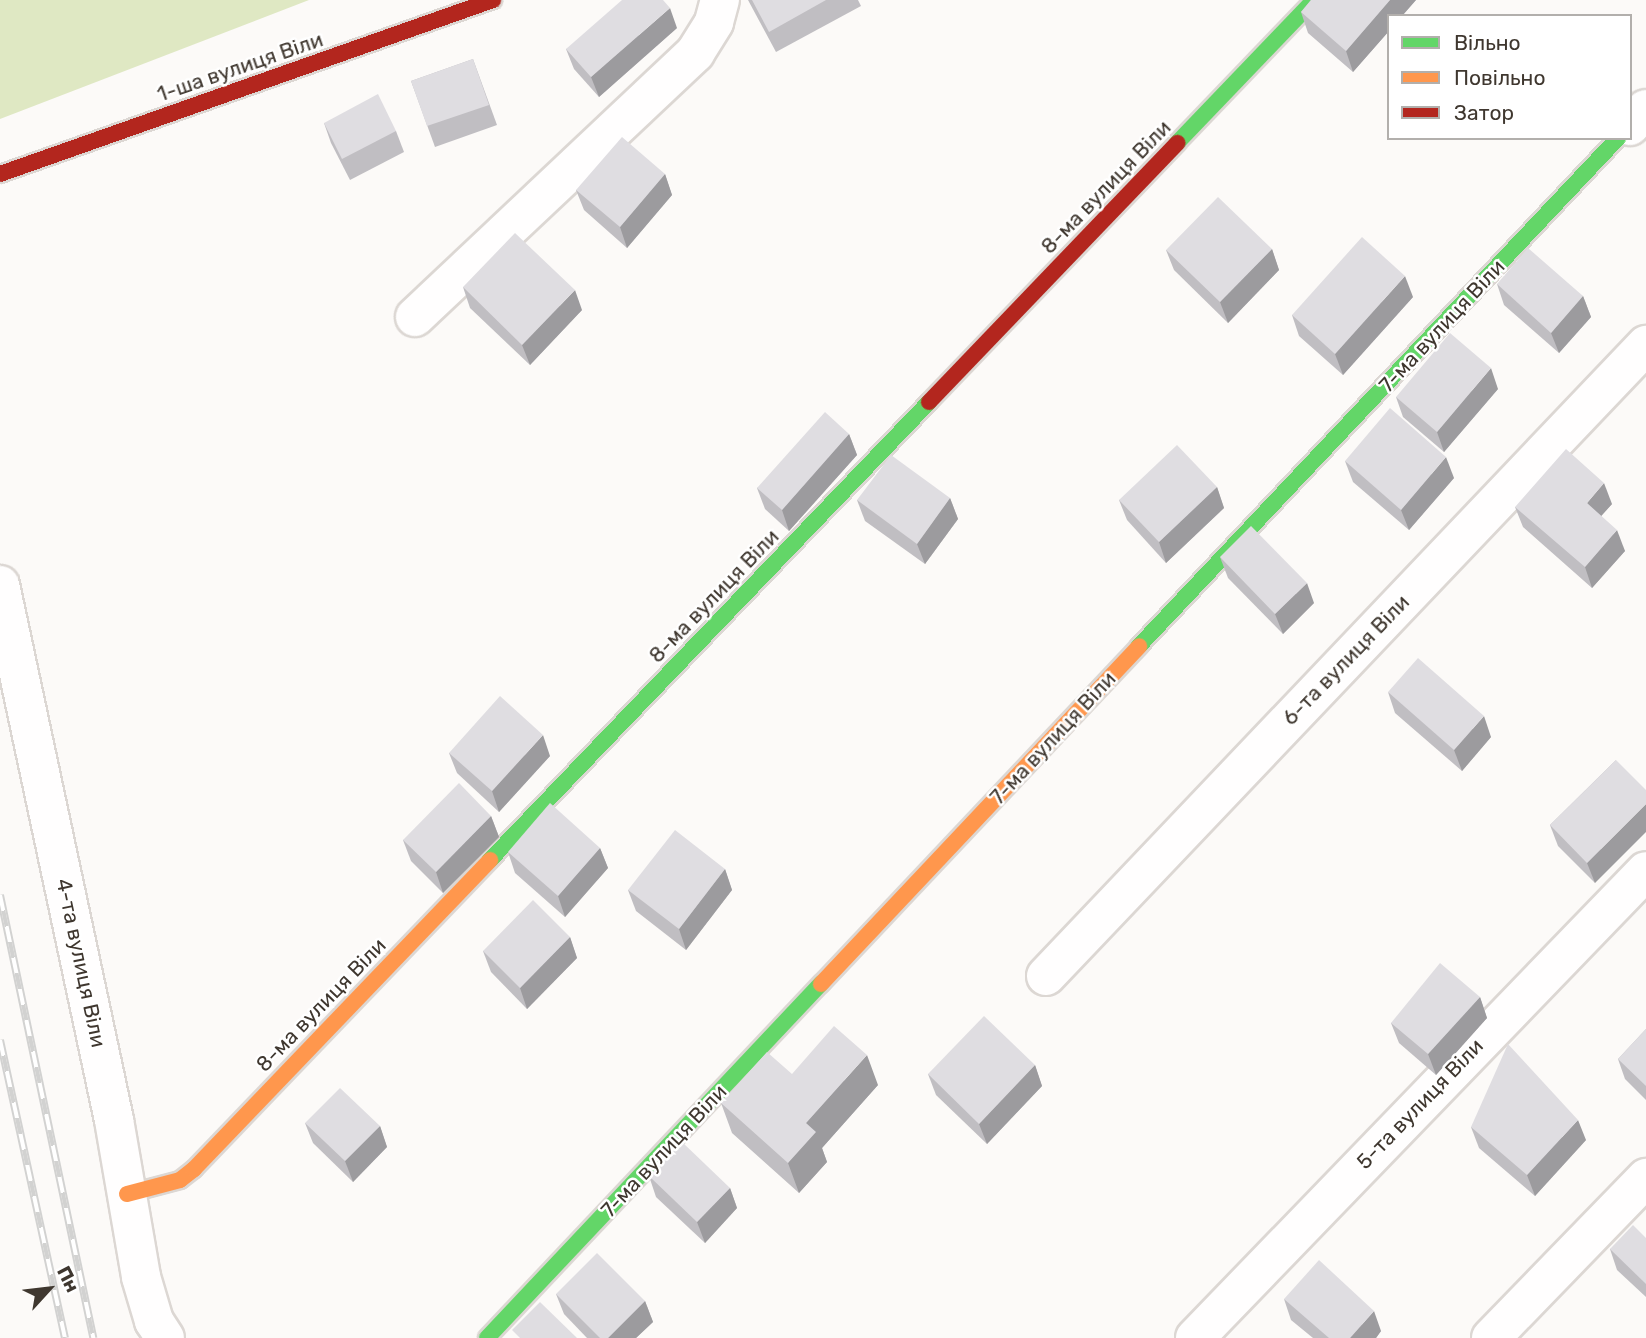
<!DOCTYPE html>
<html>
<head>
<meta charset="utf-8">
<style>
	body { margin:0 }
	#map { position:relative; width:1646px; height:1338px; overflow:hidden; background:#fcfaf8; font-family:Rubik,sans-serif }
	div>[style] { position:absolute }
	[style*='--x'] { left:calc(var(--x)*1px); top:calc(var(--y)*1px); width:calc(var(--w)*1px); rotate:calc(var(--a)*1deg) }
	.green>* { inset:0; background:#dfe8c3 }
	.roads { filter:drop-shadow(2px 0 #dcd7d3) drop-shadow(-2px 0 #dcd7d3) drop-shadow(0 2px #dcd7d3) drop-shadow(0 -2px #dcd7d3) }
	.street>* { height:38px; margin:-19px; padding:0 19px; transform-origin:19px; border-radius:19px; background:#fffefe }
	.fast>* { height:16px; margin:-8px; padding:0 8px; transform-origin:8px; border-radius:8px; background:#63d668 }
	.slow>* { height:16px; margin:-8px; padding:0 8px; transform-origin:8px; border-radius:8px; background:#ff974d }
	.jam>* { height:16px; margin:-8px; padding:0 8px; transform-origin:8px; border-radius:8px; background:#b3261e }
	.rail>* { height:8px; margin-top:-4px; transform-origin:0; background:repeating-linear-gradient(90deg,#fff 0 16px,#d2d2d1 0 32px); box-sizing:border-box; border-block:2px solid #d2d2d1 }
	.wall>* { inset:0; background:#c0bec2 }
	.shaded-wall>* { inset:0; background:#9c9b9e }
	.building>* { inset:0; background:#dfdde1 }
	span { translate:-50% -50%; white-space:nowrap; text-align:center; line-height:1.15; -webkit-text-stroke:5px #fff; paint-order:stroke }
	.street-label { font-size:21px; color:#3f372f }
	.legend { position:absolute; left:1387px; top:14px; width:245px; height:126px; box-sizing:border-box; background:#fff; border:2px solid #b2afac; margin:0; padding:9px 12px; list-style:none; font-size:21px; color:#3f372f }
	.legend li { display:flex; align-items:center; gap:14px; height:35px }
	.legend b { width:35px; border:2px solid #b2afac }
	.north { position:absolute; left:14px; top:1254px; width:70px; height:70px; -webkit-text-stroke:5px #fff; paint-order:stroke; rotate:63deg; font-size:19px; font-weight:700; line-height:28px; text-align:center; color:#3f372f }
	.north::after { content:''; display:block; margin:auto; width:24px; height:32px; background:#3f372f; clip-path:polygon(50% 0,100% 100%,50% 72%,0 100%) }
</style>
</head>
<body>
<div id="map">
	<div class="green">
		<i style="clip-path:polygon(0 0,309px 0,0 119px)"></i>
	</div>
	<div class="roads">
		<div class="street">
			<i style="--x:1630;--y:126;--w:23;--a:-47"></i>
			<i style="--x:415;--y:317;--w:385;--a:-43.3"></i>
			<i style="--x:695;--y:53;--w:36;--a:-58"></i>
			<i style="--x:714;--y:22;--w:23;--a:-75"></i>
			<i style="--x:0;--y:585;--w:547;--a:77.97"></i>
			<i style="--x:114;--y:1120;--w:159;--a:80.2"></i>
			<i style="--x:141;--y:1277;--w:46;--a:73.5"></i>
			<i style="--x:154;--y:1321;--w:20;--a:57"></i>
			<i style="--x:1046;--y:976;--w:871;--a:-46.44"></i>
			<i style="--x:1195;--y:1338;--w:649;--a:-46"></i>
			<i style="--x:1491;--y:1338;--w:223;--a:-45.9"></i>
		</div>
		<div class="fast">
			<i style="--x:1177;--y:143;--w:198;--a:-46.2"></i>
			<i style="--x:1139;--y:646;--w:698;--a:-46.68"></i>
			<i style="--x:490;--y:860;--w:634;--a:-46.21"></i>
			<i style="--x:487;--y:1338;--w:487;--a:-46.7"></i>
		</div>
		<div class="slow">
			<i style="--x:821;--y:984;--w:464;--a:-46.7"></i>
			<i style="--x:127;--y:1194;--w:55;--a:-14.8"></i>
			<i style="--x:180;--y:1180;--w:18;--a:-38"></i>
			<i style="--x:194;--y:1169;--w:428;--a:-46.2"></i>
		</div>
		<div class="jam">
			<i style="--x:0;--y:174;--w:523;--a:-19.44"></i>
			<i style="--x:929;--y:402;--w:359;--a:-46.2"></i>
		</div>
	</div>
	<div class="rail">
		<i style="--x:0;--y:895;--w:453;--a:78.1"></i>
		<i style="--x:0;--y:1040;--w:305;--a:77.7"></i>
	</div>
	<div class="wall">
		<i style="clip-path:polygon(748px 0,858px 0,861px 6px,776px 52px)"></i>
		<i style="clip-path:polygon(1311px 0,1416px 0,1402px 16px,1389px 16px,1389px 31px,1353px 72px,1308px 33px,1301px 12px)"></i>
		<i style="clip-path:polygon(677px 28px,599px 97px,574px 69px,566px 49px)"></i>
		<i style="clip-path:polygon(473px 59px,497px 125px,435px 147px,411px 81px)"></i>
		<i style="clip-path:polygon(324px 123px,396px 131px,404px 152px,350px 180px,331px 143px)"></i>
		<i style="clip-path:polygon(665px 174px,672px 195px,627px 248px,584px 210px,576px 190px)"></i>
		<i style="clip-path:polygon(1272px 249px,1279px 270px,1228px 323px,1174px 270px,1166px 250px)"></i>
		<i style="clip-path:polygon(1497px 284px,1583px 296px,1591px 317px,1559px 353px,1504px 305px)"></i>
		<i style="clip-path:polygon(463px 287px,582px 310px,530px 365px,470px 308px)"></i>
		<i style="clip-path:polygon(1413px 297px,1343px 375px,1299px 336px,1292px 315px)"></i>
		<i style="clip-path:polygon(1498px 389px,1444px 452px,1403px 417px,1396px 397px)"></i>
		<i style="clip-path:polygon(849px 434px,857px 455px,789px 531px,765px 509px,757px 488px)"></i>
		<i style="clip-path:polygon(1345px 461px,1454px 478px,1409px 530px,1353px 482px)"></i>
		<i style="clip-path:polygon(1217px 487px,1224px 508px,1166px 563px,1127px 520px,1119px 500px)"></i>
		<i style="clip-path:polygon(950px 498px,958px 519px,925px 564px,865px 521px,857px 500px)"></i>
		<i style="clip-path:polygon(1612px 504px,1601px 516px,1625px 551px,1592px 588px,1523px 527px,1515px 507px)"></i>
		<i style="clip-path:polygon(1220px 557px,1314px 603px,1283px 634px,1228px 578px)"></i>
		<i style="clip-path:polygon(1388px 692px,1491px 737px,1462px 771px,1395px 713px)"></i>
		<i style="clip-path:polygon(449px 753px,550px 756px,499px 812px,457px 773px)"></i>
		<i style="clip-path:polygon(1616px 760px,1595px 883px,1558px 846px,1550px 825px)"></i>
		<i style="clip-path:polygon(491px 816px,499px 837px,443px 893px,411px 861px,403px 840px)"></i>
		<i style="clip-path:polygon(600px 848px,608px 868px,565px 917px,515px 873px,508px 852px)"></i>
		<i style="clip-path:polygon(725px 869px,732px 890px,686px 950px,636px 911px,628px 890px)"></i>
		<i style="clip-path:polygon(570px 937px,577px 958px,527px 1009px,491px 972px,483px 951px)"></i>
		<i style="clip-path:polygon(1480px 997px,1487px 1018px,1436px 1075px,1399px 1043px,1391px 1023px)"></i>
		<i style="clip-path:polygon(1646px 1029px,1646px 1100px,1625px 1079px,1618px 1059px)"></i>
		<i style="clip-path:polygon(1035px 1065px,1042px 1086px,987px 1144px,936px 1095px,928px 1074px)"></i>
		<i style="clip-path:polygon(792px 1074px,878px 1085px,822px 1148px,827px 1162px,799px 1193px,732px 1133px,721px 1103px)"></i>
		<i style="clip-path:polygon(305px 1123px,380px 1126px,387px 1147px,353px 1182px,313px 1143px)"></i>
		<i style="clip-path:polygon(1471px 1127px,1586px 1140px,1535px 1196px,1479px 1148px)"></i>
		<i style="clip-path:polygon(649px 1176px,730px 1188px,737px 1208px,705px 1243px,656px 1197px)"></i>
		<i style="clip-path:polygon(1646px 1238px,1646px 1297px,1617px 1270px,1610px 1249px)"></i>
		<i style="clip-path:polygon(556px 1294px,645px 1301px,653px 1322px,636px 1338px,587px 1338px,564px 1314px)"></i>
		<i style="clip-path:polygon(1284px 1299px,1381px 1331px,1376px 1338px,1313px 1338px,1291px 1320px)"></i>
	</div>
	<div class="shaded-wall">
		<i style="clip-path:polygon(1390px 0,1416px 0,1402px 16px,1389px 16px,1389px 31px,1353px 72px,1346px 51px)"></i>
		<i style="clip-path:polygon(670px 8px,677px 28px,599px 97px,591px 77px)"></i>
		<i style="clip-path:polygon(665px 174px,672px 195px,627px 248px,620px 227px)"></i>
		<i style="clip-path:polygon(1272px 249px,1279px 270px,1228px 323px,1220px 302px)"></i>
		<i style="clip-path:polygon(1405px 276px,1413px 297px,1343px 375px,1335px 354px)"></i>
		<i style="clip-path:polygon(575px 290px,582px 310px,530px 365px,522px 345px)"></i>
		<i style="clip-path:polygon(1583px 296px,1591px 317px,1559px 353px,1551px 333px)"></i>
		<i style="clip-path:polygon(1491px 368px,1498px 389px,1444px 452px,1437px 432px)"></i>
		<i style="clip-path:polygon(849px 434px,857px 455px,789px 531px,782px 510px)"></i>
		<i style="clip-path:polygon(1446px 457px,1454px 478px,1409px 530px,1401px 510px)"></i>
		<i style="clip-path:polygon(1604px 483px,1612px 504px,1594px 524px,1587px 503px)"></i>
		<i style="clip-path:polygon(1217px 487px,1224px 508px,1166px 563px,1159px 542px)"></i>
		<i style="clip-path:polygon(950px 498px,958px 519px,925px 564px,917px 544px)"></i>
		<i style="clip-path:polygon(1617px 530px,1625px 551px,1592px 588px,1585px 567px)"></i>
		<i style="clip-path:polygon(1307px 583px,1314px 603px,1283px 634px,1275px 614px)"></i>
		<i style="clip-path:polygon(1484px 716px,1491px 737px,1462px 771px,1454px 750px)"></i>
		<i style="clip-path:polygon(543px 735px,550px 756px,499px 812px,492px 791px)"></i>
		<i style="clip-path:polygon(1646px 804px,1646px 832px,1595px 883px,1587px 863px)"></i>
		<i style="clip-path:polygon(491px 816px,499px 837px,443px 893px,436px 872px)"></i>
		<i style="clip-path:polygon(600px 848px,608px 868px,565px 917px,558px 896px)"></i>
		<i style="clip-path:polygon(725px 869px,732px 890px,686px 950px,679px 929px)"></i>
		<i style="clip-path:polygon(570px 937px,577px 958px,527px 1009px,520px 988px)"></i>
		<i style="clip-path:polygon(1480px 997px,1487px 1018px,1436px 1075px,1428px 1054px)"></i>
		<i style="clip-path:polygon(867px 1055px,878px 1085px,822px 1148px,827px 1162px,799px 1193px,788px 1163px,806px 1123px)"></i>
		<i style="clip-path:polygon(1035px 1065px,1042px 1086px,987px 1144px,979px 1124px)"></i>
		<i style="clip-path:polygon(1578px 1120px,1586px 1140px,1535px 1196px,1527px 1175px)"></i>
		<i style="clip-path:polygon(380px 1126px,387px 1147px,353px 1182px,345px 1161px)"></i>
		<i style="clip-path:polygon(730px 1188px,737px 1208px,705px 1243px,697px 1222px)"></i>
		<i style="clip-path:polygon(645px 1301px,653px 1322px,636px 1338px,608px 1338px)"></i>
		<i style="clip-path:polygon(1374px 1311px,1381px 1331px,1376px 1338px,1350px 1338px)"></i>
	</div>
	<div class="building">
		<i style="clip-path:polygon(622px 0,663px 0,670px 8px,591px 77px,566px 49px)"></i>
		<i style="clip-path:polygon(752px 0,826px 0,769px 32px)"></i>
		<i style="clip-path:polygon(1311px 0,1390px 0,1346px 51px,1301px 12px)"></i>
		<i style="clip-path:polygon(473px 59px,489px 105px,427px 126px,411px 81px)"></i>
		<i style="clip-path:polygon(378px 94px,396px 131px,342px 159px,324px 123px)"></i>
		<i style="clip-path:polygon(622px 137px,665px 174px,620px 227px,576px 190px)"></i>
		<i style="clip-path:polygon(1218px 197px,1272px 249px,1220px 302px,1166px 250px)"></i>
		<i style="clip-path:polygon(515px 233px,575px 290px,522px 345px,463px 287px)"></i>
		<i style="clip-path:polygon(1362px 237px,1405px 276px,1335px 354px,1292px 315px)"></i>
		<i style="clip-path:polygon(1528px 248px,1583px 296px,1551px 333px,1497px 284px)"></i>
		<i style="clip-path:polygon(1450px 333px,1491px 368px,1437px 432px,1396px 397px)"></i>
		<i style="clip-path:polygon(1390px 408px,1446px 457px,1401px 510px,1345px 461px)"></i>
		<i style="clip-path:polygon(825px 412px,849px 434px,782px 510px,757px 488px)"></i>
		<i style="clip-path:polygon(1177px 445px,1217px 487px,1159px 542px,1119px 500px)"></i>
		<i style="clip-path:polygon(1566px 449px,1604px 483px,1587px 503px,1617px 530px,1585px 567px,1515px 507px)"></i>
		<i style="clip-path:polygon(891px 455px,950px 498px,917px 544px,857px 500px)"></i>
		<i style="clip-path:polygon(1251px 526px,1307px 583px,1275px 614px,1220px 557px)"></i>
		<i style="clip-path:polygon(1418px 658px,1484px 716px,1454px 750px,1388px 692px)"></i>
		<i style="clip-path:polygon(500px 696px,543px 735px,492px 791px,449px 753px)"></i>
		<i style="clip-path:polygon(1616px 760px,1646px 790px,1646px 804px,1587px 863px,1550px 825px)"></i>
		<i style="clip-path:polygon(459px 783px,491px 816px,436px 872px,403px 840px)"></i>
		<i style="clip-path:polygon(550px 803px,600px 848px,558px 896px,508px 852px)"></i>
		<i style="clip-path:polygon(675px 830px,725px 869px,679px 929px,628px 890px)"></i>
		<i style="clip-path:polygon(533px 900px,570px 937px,520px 988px,483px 951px)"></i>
		<i style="clip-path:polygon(1440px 963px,1480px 997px,1428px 1054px,1391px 1023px)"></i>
		<i style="clip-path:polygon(984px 1016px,1035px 1065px,979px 1124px,928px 1074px)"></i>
		<i style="clip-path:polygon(834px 1026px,867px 1055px,806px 1123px,816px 1132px,788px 1163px,721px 1103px,767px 1052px,792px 1074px)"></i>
		<i style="clip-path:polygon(1646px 1029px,1646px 1086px,1618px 1059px)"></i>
		<i style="clip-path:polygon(1508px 1044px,1578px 1120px,1527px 1175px,1471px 1127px)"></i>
		<i style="clip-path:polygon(340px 1088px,380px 1126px,345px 1161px,305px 1123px)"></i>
		<i style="clip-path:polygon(681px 1141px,730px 1188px,697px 1222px,649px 1176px)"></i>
		<i style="clip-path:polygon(1633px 1225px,1646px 1238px,1646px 1284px,1610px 1249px)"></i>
		<i style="clip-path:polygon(597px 1253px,645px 1301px,608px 1338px,600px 1338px,556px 1294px)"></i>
		<i style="clip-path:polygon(1319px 1260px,1374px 1311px,1350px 1338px,1329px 1338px,1284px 1299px)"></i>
		<i style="clip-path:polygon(540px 1302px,577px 1338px,520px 1338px,512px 1330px)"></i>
	</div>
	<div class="street-label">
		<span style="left:240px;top:67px;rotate:-19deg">1-ша вулиця Віли</span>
		<span style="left:1106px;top:187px;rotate:-46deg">8-ма вулиця Віли</span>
		<span style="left:1442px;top:326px;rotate:-47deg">7-ма вулиця Віли</span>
		<span style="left:714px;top:596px;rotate:-46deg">8-ма вулиця Віли</span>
		<span style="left:1346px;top:660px;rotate:-46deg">6-та вулиця Віли</span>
		<span style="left:1053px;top:738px;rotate:-47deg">7-ма вулиця Віли</span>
		<span style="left:81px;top:963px;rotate:78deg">4-та вулиця Віли</span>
		<span style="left:321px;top:1005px;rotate:-46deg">8-ма вулиця Віли</span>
		<span style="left:1420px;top:1104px;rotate:-46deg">5-та вулиця Віли</span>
		<span style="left:664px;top:1151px;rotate:-47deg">7-ма вулиця Віли</span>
	</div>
	<ul class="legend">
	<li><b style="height:9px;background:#63d668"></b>Вільно</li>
	<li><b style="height:9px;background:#ff974d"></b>Повільно</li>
	<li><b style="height:9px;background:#b3261e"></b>Затор</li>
	</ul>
	<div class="north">Пн</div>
</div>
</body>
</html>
